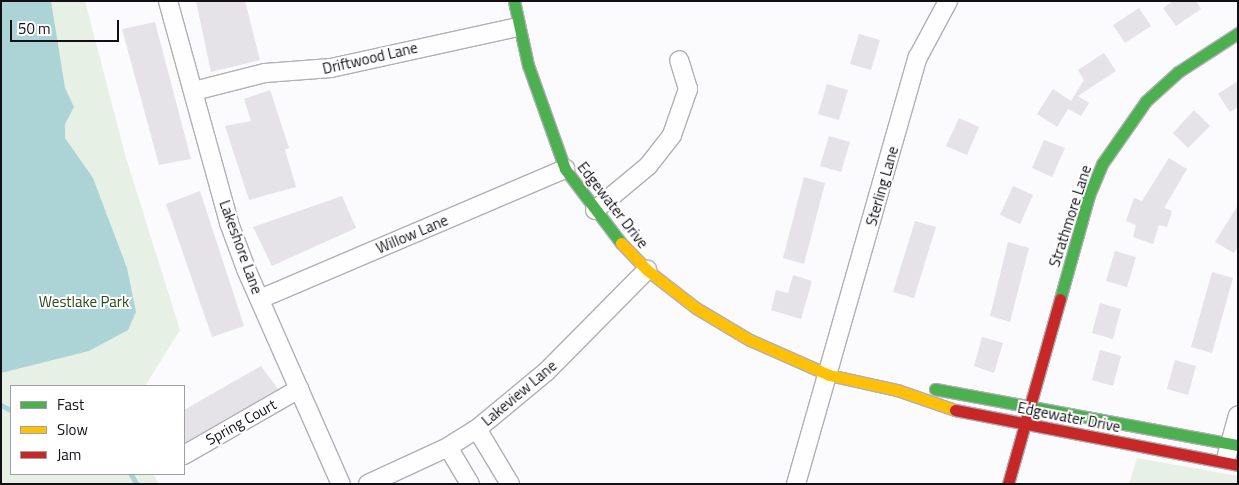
<!DOCTYPE html>
<html>
<head>
<meta charset="utf-8">
<style>
	body { margin:0 }
	#map { position:relative; width:1239px; height:485px; overflow:hidden; background:#fbfafd; font-family:"Titillium Web",sans-serif }
	div>[style] { position:absolute }
	[style*='--x'] { left:calc(var(--x)*1px); top:calc(var(--y)*1px); width:calc(var(--w)*1px); rotate:calc(var(--a)*1deg) }
	.green>* { inset:0; background:#e7f0e4 }
	.water>* { inset:0; background:#acd4d6 }
	.stream>* { height:4.5px; margin:-2.25px; padding:0 2.25px; transform-origin:2.25px; border-radius:2.25px; background:#acd4d6 }
	.building>* { inset:0; background:#e5e2e8 }
	.roads { filter:drop-shadow(1px 0 #b1afb4) drop-shadow(-1px 0 #b1afb4) drop-shadow(0 1px #b1afb4) drop-shadow(0 -1px #b1afb4) }
	.street>* { height:18px; margin:-9px; padding:0 9px; transform-origin:9px; border-radius:9px; background:#fefeff }
	.fast>* { height:11px; margin:-5.5px; padding:0 5.5px; transform-origin:5.5px; border-radius:5.5px; background:#4caf50 }
	.slow>* { height:11px; margin:-5.5px; padding:0 5.5px; transform-origin:5.5px; border-radius:5.5px; background:#ffc107 }
	.jam>* { height:11px; margin:-5.5px; padding:0 5.5px; transform-origin:5.5px; border-radius:5.5px; background:#c62828 }
	span { translate:-50% -50%; white-space:nowrap; text-align:center; line-height:1.15; -webkit-text-stroke:4px #fff; paint-order:stroke }
	.street-label { font-size:15px; color:#120f16 }
	.park-label { font-size:15px; color:#284b17 }
	.frame { position:absolute; inset:0; border:2px solid #120f16; pointer-events:none }
	.legend { position:absolute; left:10px; top:385px; width:175px; height:90px; box-sizing:border-box; background:#fff; border:1px solid #a09fa2; margin:0; padding:6px 9px; list-style:none; font-size:15px; color:#120f16 }
	.legend li { display:flex; align-items:center; gap:10px; height:25px }
	.legend b { width:25px; border:1px solid #a09fa2 }
	.scale { position:absolute; left:10px; top:20px; width:109px; height:22px; box-sizing:border-box; border:2px solid #120f16; border-top:0; padding-left:6px; font-size:15px; line-height:18px; white-space:nowrap; color:#120f16; -webkit-text-stroke:4px #fff; paint-order:stroke }
</style>
</head>
<body>
<div id="map">
	<div class="green">
		<i style="clip-path:polygon(1px 1px,85px 1px,126px 158px,180px 330px,145px 386px,11px 386px,11px 474px,153px 474px,159px 484px,1px 484px)"></i>
		<i style="clip-path:polygon(1137px 458px,1238px 476px,1238px 484px,1129px 484px)"></i>
	</div>
	<div class="water">
		<i style="clip-path:polygon(1px 1px,51px 1px,65px 88px,74px 107px,65px 124px,65px 138px,93px 178px,127px 268px,136px 312px,128px 330px,89px 351px,1px 373px)"></i>
	</div>
	<div class="stream">
		<i style="--x:1;--y:405;--w:11;--a:27"></i>
		<i style="--x:131;--y:474;--w:12;--a:59"></i>
	</div>
	<div class="building">
		<i style="clip-path:polygon(196px 1px,245px 1px,260px 60px,211px 72px)"></i>
		<i style="clip-path:polygon(1173px 1px,1196px 1px,1201px 9px,1176px 26px,1163px 8px)"></i>
		<i style="clip-path:polygon(1139px 8px,1151px 26px,1125px 43px,1113px 25px)"></i>
		<i style="clip-path:polygon(155px 22px,191px 159px,159px 165px,122px 29px)"></i>
		<i style="clip-path:polygon(859px 34px,880px 40px,871px 70px,850px 64px)"></i>
		<i style="clip-path:polygon(1104px 53px,1116px 71px,1078px 96px,1089px 103px,1081px 116px,1068px 109px,1057px 127px,1037px 114px,1053px 89px,1071px 101px,1084px 80px,1078px 70px)"></i>
		<i style="clip-path:polygon(1238px 81px,1238px 107px,1230px 112px,1218px 94px)"></i>
		<i style="clip-path:polygon(827px 84px,848px 90px,839px 120px,818px 114px)"></i>
		<i style="clip-path:polygon(270px 90px,289px 148px,285px 150px,296px 187px,249px 200px,225px 126px,251px 121px,244px 99px)"></i>
		<i style="clip-path:polygon(1194px 110px,1210px 126px,1188px 148px,1173px 133px)"></i>
		<i style="clip-path:polygon(959px 118px,979px 127px,967px 155px,946px 146px)"></i>
		<i style="clip-path:polygon(829px 136px,850px 142px,841px 172px,820px 166px)"></i>
		<i style="clip-path:polygon(1044px 140px,1065px 148px,1052px 177px,1032px 168px)"></i>
		<i style="clip-path:polygon(1169px 158px,1187px 169px,1164px 208px,1172px 211px,1167px 227px,1159px 225px,1153px 244px,1133px 237px,1136px 225px,1126px 221px,1134px 198px,1142px 201px)"></i>
		<i style="clip-path:polygon(804px 177px,825px 183px,804px 264px,783px 258px)"></i>
		<i style="clip-path:polygon(1013px 186px,1033px 195px,1020px 224px,1000px 215px)"></i>
		<i style="clip-path:polygon(200px 191px,244px 326px,212px 337px,166px 204px)"></i>
		<i style="clip-path:polygon(342px 196px,356px 228px,272px 266px,253px 227px)"></i>
		<i style="clip-path:polygon(1238px 205px,1238px 247px,1234px 253px,1215px 242px)"></i>
		<i style="clip-path:polygon(915px 221px,936px 227px,914px 298px,893px 292px)"></i>
		<i style="clip-path:polygon(1008px 242px,1029px 248px,1010px 322px,990px 316px)"></i>
		<i style="clip-path:polygon(1115px 251px,1136px 257px,1127px 287px,1106px 281px)"></i>
		<i style="clip-path:polygon(1212px 272px,1233px 278px,1212px 353px,1191px 347px)"></i>
		<i style="clip-path:polygon(793px 275px,812px 281px,801px 319px,771px 310px,776px 290px,788px 293px)"></i>
		<i style="clip-path:polygon(1100px 303px,1121px 309px,1113px 339px,1092px 333px)"></i>
		<i style="clip-path:polygon(982px 337px,1003px 343px,994px 373px,974px 366px)"></i>
		<i style="clip-path:polygon(1100px 350px,1121px 356px,1113px 386px,1092px 380px)"></i>
		<i style="clip-path:polygon(1175px 360px,1196px 366px,1188px 395px,1167px 389px)"></i>
		<i style="clip-path:polygon(261px 366px,278px 389px,184px 443px,184px 410px)"></i>
	</div>
	<div class="roads">
		<div class="street">
			<i style="--x:168;--y:1;--w:230;--a:74.6"></i>
			<i style="--x:229;--y:223;--w:49;--a:69.7"></i>
			<i style="--x:246;--y:269;--w:235;--a:66.2"></i>
			<i style="--x:194;--y:91;--w:73;--a:-14.2"></i>
			<i style="--x:265;--y:73;--w:66;--a:-4.3"></i>
			<i style="--x:331;--y:68;--w:190;--a:-12.4"></i>
			<i style="--x:595;--y:210;--w:69;--a:-39.7"></i>
			<i style="--x:648;--y:166;--w:39;--a:-52"></i>
			<i style="--x:672;--y:135;--w:49;--a:-70.8"></i>
			<i style="--x:688;--y:89;--w:30;--a:-107"></i>
			<i style="--x:260;--y:299;--w:332;--a:-23.1"></i>
			<i style="--x:477;--y:429;--w:64;--a:59"></i>
			<i style="--x:448;--y:447;--w:43;--a:59.3"></i>
			<i style="--x:184;--y:455;--w:133;--a:-29.9"></i>
			<i style="--x:1227;--y:455;--w:41;--a:-74.6"></i>
			<i style="--x:368;--y:484;--w:88;--a:-24.8"></i>
			<i style="--x:448;--y:447;--w:34;--a:-32"></i>
			<i style="--x:477;--y:429;--w:89;--a:-39.6"></i>
			<i style="--x:546;--y:372;--w:144;--a:-45.3"></i>
			<i style="--x:796;--y:484;--w:444;--a:-74.1"></i>
			<i style="--x:918;--y:57;--w:64;--a:-61.8"></i>
		</div>
		<div class="fast">
			<i style="--x:514;--y:1;--w:66;--a:77.7"></i>
			<i style="--x:528;--y:65;--w:110;--a:70.4"></i>
			<i style="--x:565;--y:169;--w:93;--a:52.9"></i>
			<i style="--x:1060;--y:299;--w:108;--a:-74.4"></i>
			<i style="--x:1089;--y:195;--w:34;--a:-67"></i>
			<i style="--x:1102;--y:164;--w:77;--a:-55.1"></i>
			<i style="--x:1146;--y:101;--w:43;--a:-42.2"></i>
			<i style="--x:1178;--y:72;--w:72;--a:-33"></i>
			<i style="--x:935;--y:389;--w:308;--a:10.5"></i>
		</div>
		<div class="slow">
			<i style="--x:621;--y:243;--w:37;--a:46"></i>
			<i style="--x:647;--y:270;--w:62;--a:37.8"></i>
			<i style="--x:696;--y:308;--w:63;--a:30.7"></i>
			<i style="--x:750;--y:340;--w:86;--a:23.9"></i>
			<i style="--x:829;--y:375;--w:70;--a:12.4"></i>
			<i style="--x:897;--y:390;--w:61;--a:19"></i>
		</div>
		<div class="jam">
			<i style="--x:955;--y:410;--w:288;--a:11"></i>
			<i style="--x:1008;--y:484;--w:192;--a:-74.3"></i>
		</div>
	</div>
	<div class="street-label">
		<span style="left:370px;top:58px;rotate:-13deg">Driftwood Lane</span>
		<span style="left:882px;top:186px;rotate:-74deg">Sterling Lane</span>
		<span style="left:613px;top:205px;rotate:52deg">Edgewater Drive</span>
		<span style="left:1070px;top:216px;rotate:-72deg">Strathmore Lane</span>
		<span style="left:412px;top:234px;rotate:-23deg">Willow Lane</span>
		<span style="left:241px;top:247px;rotate:70deg">Lakeshore Lane</span>
		<span style="left:519px;top:393px;rotate:-40deg">Lakeview Lane</span>
		<span style="left:1069px;top:417px;rotate:11deg">Edgewater Drive</span>
		<span style="left:241px;top:422px;rotate:-29deg">Spring Court</span>
	</div>
	<div class="park-label">
		<span style="left:84px;top:302px">Westlake Park</span>
	</div>
	<div class="frame"></div>
	<ul class="legend">
	<li><b style="height:6px;background:#4caf50"></b>Fast</li>
	<li><b style="height:6px;background:#ffc107"></b>Slow</li>
	<li><b style="height:6px;background:#c62828"></b>Jam</li>
	</ul>
	<div class="scale">50 m</div>
</div>
</body>
</html>
